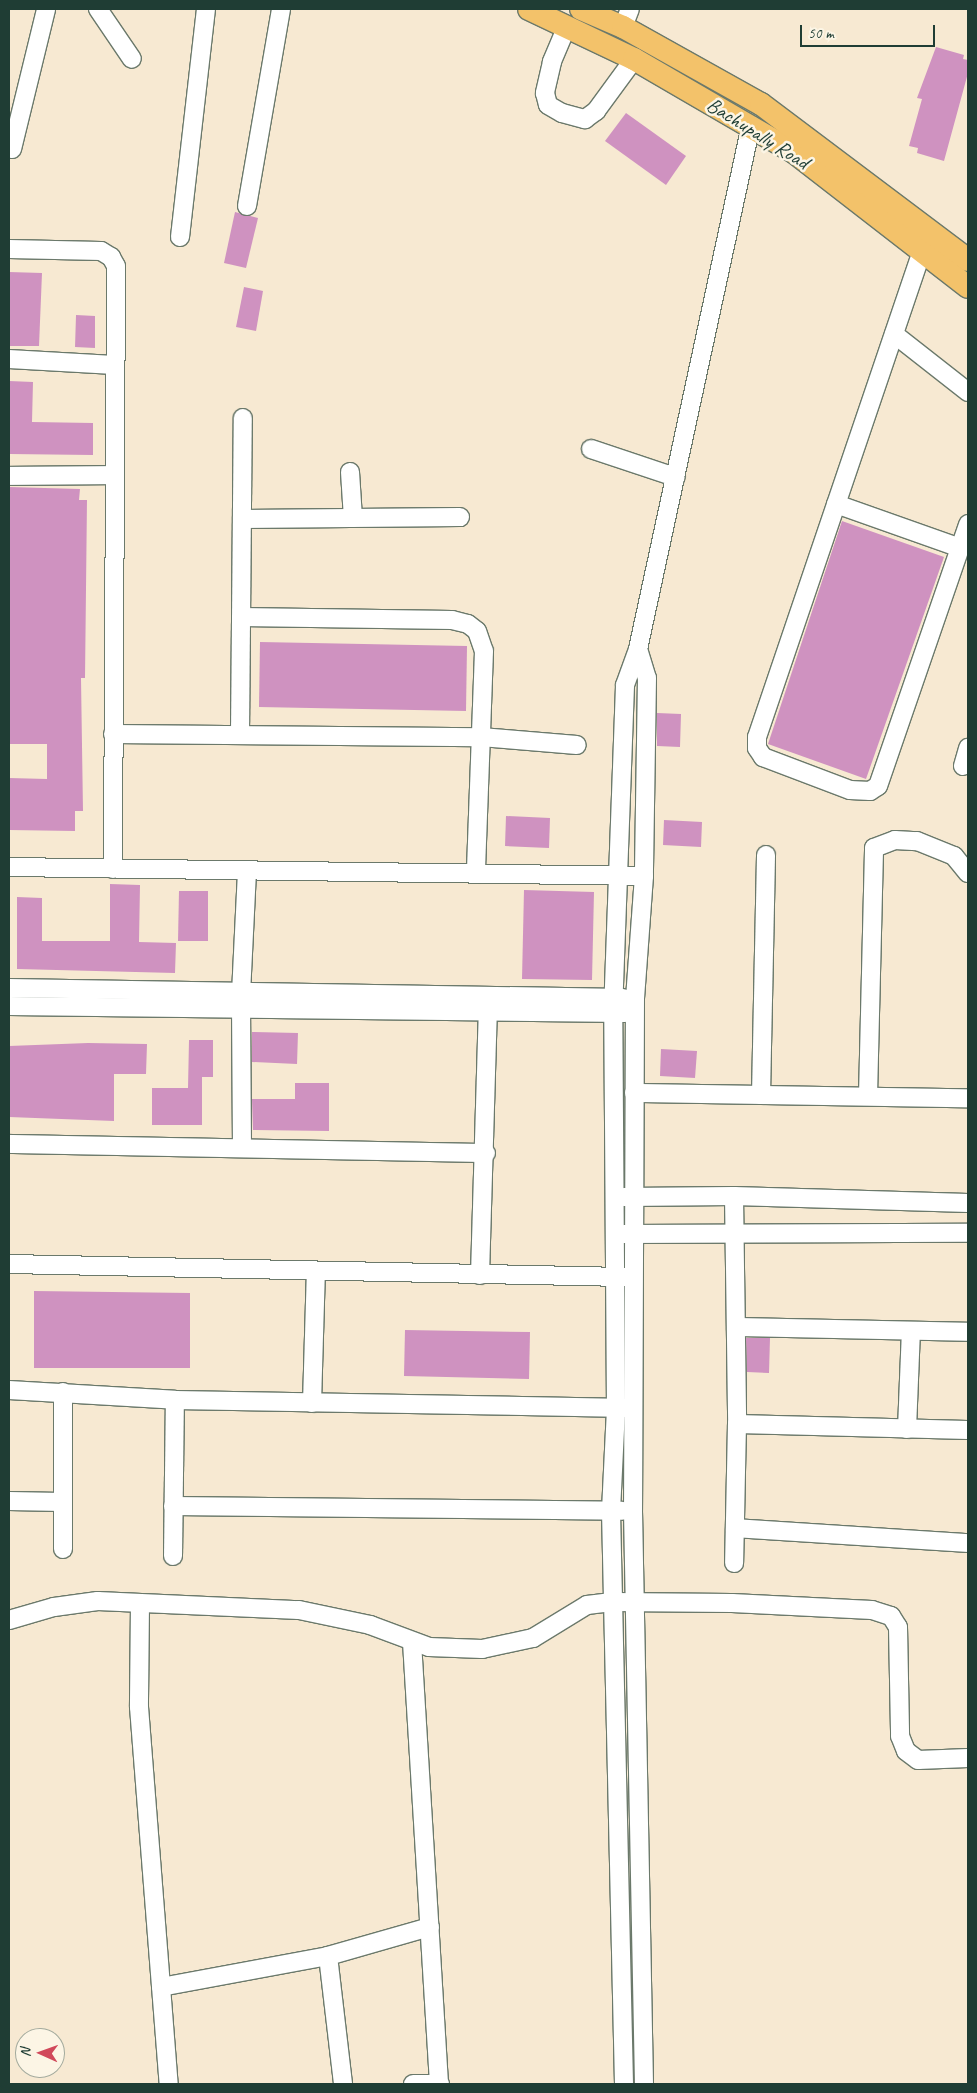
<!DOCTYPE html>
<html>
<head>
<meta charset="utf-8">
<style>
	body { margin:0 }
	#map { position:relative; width:977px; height:2093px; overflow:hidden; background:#f7e9d2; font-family:Caveat,sans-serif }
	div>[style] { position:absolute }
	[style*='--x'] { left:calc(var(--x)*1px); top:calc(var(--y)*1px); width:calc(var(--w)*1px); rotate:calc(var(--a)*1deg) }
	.building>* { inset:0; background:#cf92c0 }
	.roads { filter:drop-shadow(1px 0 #6b796b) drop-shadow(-1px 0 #6b796b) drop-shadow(0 1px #6b796b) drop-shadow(0 -1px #6b796b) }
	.minor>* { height:18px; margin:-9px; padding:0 9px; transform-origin:9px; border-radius:9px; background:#fff }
	.major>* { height:22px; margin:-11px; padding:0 11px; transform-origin:11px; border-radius:11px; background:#f3c26a }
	span { translate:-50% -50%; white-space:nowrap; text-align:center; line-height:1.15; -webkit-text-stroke:5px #fcf5e5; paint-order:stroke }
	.street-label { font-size:21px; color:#1f3d34 }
	.frame { position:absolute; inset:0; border:10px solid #1f3d34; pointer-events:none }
	.north { position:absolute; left:15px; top:2028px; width:50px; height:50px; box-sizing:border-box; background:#fcf5e5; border:1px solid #a4ab9e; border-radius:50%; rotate:272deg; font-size:14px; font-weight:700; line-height:20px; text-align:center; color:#1f3d34 }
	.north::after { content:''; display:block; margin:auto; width:18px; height:22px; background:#d1495b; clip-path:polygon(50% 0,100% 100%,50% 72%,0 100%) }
	.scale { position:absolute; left:800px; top:25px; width:135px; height:22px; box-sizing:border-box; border:2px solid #1f3d34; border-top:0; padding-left:6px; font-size:15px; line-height:18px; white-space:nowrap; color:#1f3d34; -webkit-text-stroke:4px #fcf5e5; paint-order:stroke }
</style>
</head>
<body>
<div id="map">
	<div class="building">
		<i style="clip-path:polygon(936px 47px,964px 55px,963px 59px,968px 60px,968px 73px,944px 161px,917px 153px,918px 148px,909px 146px,922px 99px,917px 98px)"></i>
		<i style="clip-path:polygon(626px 113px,686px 156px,666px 185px,605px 141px)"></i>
		<i style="clip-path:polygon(235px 212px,258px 218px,246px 268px,224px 263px)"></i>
		<i style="clip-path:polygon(9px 272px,42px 273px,39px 346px,9px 346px)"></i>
		<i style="clip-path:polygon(244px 287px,263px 291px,256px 331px,236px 327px)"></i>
		<i style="clip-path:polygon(76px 315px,95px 316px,95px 348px,75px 347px)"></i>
		<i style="clip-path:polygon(9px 381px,33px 382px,32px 422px,93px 423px,93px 455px,9px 454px)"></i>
		<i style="clip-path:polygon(9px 487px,80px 489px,79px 500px,87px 500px,85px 678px,81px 678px,83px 811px,75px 811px,75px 831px,9px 830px,9px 778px,47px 779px,47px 744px,9px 744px)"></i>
		<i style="clip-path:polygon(842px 521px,944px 557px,866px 779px,768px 744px)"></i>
		<i style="clip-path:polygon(260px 642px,467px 646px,466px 711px,259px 707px)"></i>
		<i style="clip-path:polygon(657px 713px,681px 714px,680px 747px,657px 746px)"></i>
		<i style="clip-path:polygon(506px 816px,550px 818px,549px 848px,505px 846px)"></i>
		<i style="clip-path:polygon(664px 820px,702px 822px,701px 847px,663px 845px)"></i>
		<i style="clip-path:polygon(110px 884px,140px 885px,139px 942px,176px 943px,175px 973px,17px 969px,17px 897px,42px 898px,42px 941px,110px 941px)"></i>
		<i style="clip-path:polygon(524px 890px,594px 892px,592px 980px,522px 979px)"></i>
		<i style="clip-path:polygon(179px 891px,208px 891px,208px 941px,178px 941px)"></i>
		<i style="clip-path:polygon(252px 1032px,298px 1033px,297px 1064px,252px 1062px)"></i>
		<i style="clip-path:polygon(189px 1040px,213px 1040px,213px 1077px,202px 1077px,202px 1125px,152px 1125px,152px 1088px,188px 1088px)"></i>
		<i style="clip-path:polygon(88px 1043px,147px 1044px,146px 1074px,114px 1074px,114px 1121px,9px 1117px,9px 1046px)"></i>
		<i style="clip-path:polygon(661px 1049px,697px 1051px,695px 1078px,660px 1076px)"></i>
		<i style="clip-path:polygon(295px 1083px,329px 1083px,329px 1131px,253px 1130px,252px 1099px,295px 1099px)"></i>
		<i style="clip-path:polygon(34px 1291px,190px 1293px,190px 1368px,34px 1368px)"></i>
		<i style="clip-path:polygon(405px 1330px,530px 1332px,529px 1379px,404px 1376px)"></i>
		<i style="clip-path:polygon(746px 1338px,770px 1338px,769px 1373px,747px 1372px)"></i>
	</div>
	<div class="roads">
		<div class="minor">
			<i style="--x:98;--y:9;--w:60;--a:55.8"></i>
			<i style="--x:567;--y:26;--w:39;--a:113"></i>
			<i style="--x:552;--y:62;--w:32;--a:103"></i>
			<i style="--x:545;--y:93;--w:12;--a:76"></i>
			<i style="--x:548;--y:105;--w:16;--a:30"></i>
			<i style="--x:562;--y:113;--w:24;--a:15"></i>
			<i style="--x:585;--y:119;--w:14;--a:-36"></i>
			<i style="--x:596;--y:111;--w:64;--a:-53.8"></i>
			<i style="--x:623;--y:27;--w:19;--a:-69"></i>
			<i style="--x:12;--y:149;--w:144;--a:-76.3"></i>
			<i style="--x:247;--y:206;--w:200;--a:-80.2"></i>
			<i style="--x:180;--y:237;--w:229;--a:-83.5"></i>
			<i style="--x:9;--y:249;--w:92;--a:1.2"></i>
			<i style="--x:101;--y:251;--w:12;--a:31"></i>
			<i style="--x:111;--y:257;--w:10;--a:61"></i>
			<i style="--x:116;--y:266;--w:603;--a:90.29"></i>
			<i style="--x:922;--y:251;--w:513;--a:108.75"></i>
			<i style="--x:757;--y:737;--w:11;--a:90"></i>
			<i style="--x:757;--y:748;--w:11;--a:56"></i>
			<i style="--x:763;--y:757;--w:93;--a:20.8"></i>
			<i style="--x:850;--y:790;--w:20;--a:3"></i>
			<i style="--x:870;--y:791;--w:9;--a:-32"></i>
			<i style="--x:878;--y:786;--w:277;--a:-71"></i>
			<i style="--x:894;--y:334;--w:94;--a:38.1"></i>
			<i style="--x:9;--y:359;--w:105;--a:3.3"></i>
			<i style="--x:591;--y:449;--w:89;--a:18.4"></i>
			<i style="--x:350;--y:472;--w:46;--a:86.3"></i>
			<i style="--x:9;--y:476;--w:105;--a:-0.5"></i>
			<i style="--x:836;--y:504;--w:132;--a:19.5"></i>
			<i style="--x:242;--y:519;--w:218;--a:-0.5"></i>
			<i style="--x:241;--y:617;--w:211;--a:0.8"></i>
			<i style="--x:452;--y:620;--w:16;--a:14"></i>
			<i style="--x:468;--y:624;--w:11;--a:38"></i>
			<i style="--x:477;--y:631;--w:21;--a:71"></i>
			<i style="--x:484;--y:651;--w:223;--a:92.1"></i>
			<i style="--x:638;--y:649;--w:30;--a:73"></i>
			<i style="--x:647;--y:678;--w:198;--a:90.9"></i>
			<i style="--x:644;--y:876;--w:122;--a:94.2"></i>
			<i style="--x:635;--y:998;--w:513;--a:90.22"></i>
			<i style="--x:633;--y:1511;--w:573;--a:88.9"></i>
			<i style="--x:113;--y:734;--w:368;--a:0.5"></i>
			<i style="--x:481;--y:737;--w:96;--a:4.8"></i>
			<i style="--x:240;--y:735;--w:317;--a:-89.5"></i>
			<i style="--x:963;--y:766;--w:19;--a:-74"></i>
			<i style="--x:9;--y:867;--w:635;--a:0.81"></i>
			<i style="--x:9;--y:988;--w:614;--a:0.93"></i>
			<i style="--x:9;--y:1006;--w:616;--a:0.65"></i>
			<i style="--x:634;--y:1093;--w:334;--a:0.9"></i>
			<i style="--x:761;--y:1095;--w:240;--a:-88.8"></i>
			<i style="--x:868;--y:1096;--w:248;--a:-88.6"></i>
			<i style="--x:874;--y:848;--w:22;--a:-21"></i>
			<i style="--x:895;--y:840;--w:22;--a:3"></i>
			<i style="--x:917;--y:841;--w:40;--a:22"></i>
			<i style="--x:954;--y:856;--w:22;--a:51"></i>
			<i style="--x:9;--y:1144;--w:477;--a:1.1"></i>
			<i style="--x:242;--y:1148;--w:154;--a:-90.4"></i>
			<i style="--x:241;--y:994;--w:124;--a:-87.2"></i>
			<i style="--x:734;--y:1196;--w:228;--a:89.2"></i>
			<i style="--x:737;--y:1424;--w:139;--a:91.2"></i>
			<i style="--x:624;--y:1197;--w:110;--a:-0.5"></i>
			<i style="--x:734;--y:1196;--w:234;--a:1.7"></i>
			<i style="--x:624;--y:1234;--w:344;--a:-0.2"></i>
			<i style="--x:9;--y:1264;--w:617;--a:1.21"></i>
			<i style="--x:480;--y:1275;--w:274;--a:-88.3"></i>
			<i style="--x:736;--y:1327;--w:232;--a:1.2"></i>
			<i style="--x:9;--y:1390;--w:166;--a:3.4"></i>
			<i style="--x:175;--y:1400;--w:453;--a:1"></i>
			<i style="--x:312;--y:1403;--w:132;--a:-88.3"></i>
			<i style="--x:737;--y:1424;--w:231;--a:1.5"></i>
			<i style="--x:907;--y:1429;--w:98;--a:-87.7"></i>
			<i style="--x:9;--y:1501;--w:53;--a:1.1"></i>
			<i style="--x:173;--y:1506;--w:449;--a:0.6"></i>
			<i style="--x:735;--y:1528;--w:233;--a:3.7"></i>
			<i style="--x:63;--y:1549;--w:157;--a:-90"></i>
			<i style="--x:173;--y:1556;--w:156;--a:-89.3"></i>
			<i style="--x:140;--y:1604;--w:103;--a:90.6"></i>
			<i style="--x:139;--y:1707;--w:378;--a:85.5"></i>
			<i style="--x:9;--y:1620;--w:47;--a:-16.1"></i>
			<i style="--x:54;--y:1607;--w:44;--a:-7.8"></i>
			<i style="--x:98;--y:1601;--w:201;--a:2.6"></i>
			<i style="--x:299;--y:1610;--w:73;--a:11.9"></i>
			<i style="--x:370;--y:1625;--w:63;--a:20.4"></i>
			<i style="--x:429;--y:1647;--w:53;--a:2.2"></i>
			<i style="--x:482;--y:1649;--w:52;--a:-12.2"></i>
			<i style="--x:533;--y:1638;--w:63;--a:-31.4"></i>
			<i style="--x:587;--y:1605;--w:25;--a:-7"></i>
			<i style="--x:612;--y:1602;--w:120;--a:0.5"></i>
			<i style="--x:732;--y:1603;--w:140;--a:2.9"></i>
			<i style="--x:872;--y:1610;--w:20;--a:18"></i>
			<i style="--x:891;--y:1616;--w:13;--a:58"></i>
			<i style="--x:898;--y:1627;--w:109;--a:88.9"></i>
			<i style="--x:900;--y:1736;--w:16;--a:68"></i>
			<i style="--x:906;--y:1751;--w:15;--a:37"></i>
			<i style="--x:918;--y:1760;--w:50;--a:-2.3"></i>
			<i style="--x:412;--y:1642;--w:442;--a:86.5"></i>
			<i style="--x:328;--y:1956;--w:129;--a:83.3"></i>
			<i style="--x:161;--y:1987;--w:170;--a:-10.5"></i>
			<i style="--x:328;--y:1956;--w:106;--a:-15.9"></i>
			<i style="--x:413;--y:2084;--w:27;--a:0"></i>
			<i style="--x:624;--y:2084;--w:573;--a:-91.3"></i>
			<i style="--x:611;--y:1511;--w:103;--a:-87.2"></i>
			<i style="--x:616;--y:1408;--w:395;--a:-90.4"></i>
			<i style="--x:613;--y:1013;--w:328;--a:-87.9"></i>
			<i style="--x:625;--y:685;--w:38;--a:-70"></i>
			<i style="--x:638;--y:649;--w:536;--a:-77.83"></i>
		</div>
		<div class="major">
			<i style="--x:529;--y:9;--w:116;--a:25.5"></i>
			<i style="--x:634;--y:59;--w:185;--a:30.2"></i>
			<i style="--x:794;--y:152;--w:220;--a:37.8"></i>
			<i style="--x:581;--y:9;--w:46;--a:23.2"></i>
			<i style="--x:623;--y:27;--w:158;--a:29.2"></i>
			<i style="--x:761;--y:104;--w:259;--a:37"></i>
		</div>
	</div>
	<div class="street-label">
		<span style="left:758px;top:133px;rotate:32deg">Bachupally Road</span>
	</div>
	<div class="frame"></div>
	<div class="north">N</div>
	<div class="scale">50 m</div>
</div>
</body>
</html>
